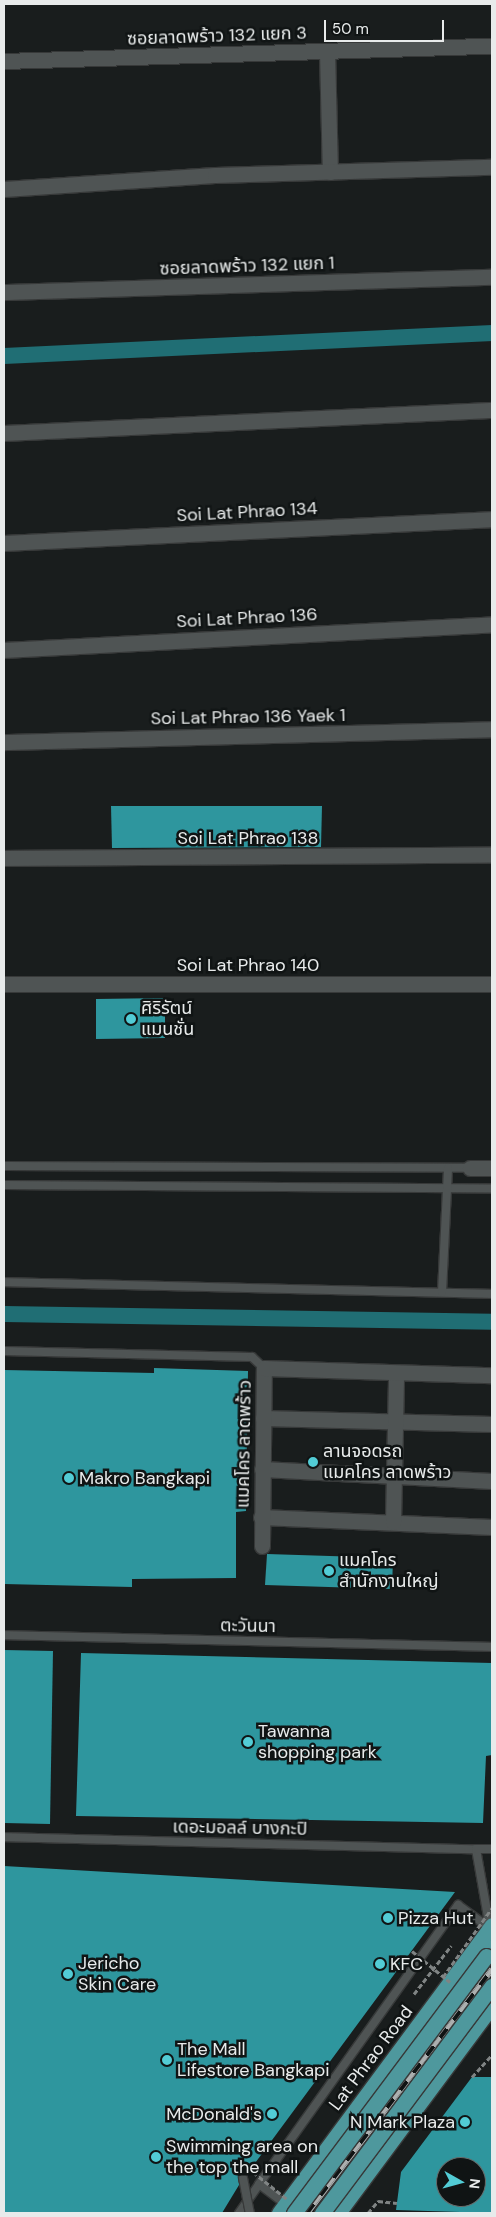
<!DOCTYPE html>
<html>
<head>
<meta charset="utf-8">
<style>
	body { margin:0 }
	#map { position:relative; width:496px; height:2217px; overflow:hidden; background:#191d1d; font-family:"DM Sans","Noto Sans Thai",sans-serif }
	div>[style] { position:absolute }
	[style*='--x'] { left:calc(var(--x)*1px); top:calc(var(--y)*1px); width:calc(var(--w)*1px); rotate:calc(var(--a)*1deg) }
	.canal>* { height:16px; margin:-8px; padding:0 8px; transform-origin:8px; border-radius:8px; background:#206e74 }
	.building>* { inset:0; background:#2e969e }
	.path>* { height:3px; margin-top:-1.5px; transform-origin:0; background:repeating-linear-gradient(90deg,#808484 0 5px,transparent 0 7.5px) }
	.roads { filter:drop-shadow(1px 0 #373939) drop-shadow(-1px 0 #373939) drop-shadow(0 1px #373939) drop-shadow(0 -1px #373939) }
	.lane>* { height:8px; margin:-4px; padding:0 4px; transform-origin:4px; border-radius:4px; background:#4f5454 }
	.street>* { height:15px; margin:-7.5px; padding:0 7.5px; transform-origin:7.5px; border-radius:7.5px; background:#4f5454 }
	.primary>* { height:15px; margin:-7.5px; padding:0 7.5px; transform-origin:7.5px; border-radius:7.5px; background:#4e989d }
	.rail>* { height:5.5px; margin-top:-2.75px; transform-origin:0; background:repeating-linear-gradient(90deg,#101414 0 11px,#acafaf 0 22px); box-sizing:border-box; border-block:1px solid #acafaf }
	.path-bridge>* { height:3px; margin-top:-1.5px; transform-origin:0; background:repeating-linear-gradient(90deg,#808484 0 5px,transparent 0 7.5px) }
	.bridges { filter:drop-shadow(1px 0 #373939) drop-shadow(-1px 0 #373939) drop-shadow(0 1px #373939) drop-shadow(0 -1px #373939) }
	.lane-bridge>* { height:8px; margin:-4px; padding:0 4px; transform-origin:4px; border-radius:4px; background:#4f5454 }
	.primary-bridge>* { height:15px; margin:-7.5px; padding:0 7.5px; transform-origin:7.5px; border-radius:7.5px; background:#4e989d }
	.dots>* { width:14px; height:14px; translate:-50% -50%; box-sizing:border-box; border:2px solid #101414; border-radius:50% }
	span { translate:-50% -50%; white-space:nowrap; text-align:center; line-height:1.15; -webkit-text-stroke:5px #101414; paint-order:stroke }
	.street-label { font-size:18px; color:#e8ebeb }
	.poi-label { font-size:18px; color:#e8ebeb }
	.left { translate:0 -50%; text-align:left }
	.right { translate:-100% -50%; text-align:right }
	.frame { position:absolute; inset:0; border:5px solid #e8ebeb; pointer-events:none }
	.north { position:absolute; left:436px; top:2157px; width:50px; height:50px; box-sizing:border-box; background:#101414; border:1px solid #666a6a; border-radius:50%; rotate:97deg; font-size:14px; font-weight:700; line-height:20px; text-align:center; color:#e8ebeb }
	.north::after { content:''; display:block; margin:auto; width:18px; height:22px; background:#52ccd5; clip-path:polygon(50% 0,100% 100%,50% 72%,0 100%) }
	.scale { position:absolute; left:324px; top:20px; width:120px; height:22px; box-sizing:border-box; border:2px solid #e8ebeb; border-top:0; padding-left:6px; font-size:15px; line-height:18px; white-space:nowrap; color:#e8ebeb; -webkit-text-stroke:4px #101414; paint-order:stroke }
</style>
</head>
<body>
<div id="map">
	<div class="canal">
		<i style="--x:4;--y:356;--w:489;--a:-2.7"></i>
		<i style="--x:4;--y:1314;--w:488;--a:0.9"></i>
	</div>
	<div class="building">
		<i style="clip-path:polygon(111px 806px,322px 806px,321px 847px,112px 848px)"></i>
		<i style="clip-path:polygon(165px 998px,165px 1038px,96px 1039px,96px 999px)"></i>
		<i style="clip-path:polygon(154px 1368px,248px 1371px,246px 1511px,236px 1512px,236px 1578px,132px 1579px,132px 1587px,4px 1584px,4px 1370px,154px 1373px)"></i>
		<i style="clip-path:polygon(267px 1554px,393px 1558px,392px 1589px,265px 1585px)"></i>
		<i style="clip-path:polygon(4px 1650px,53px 1651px,50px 1824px,4px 1823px)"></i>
		<i style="clip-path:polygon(81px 1653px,492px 1663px,492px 1755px,486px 1756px,483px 1823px,76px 1816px)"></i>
		<i style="clip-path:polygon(4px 1866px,455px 1892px,250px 2170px,247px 2174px,239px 2174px,239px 2185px,222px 2213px,4px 2213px)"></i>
		<i style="clip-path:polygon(evenodd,472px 2077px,492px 2077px,492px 2213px,396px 2210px,401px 2172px,472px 2077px,446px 2167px,476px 2167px,476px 2197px,446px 2197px,446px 2167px)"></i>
	</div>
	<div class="path">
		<i style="--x:414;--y:1994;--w:61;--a:-52.4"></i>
		<i style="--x:472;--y:2077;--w:30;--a:-48"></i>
		<i style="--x:368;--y:2213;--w:16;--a:-50"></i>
		<i style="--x:378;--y:2201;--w:19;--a:6"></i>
	</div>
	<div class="roads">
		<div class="lane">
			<i style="--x:4;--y:1166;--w:466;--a:0.2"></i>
			<i style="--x:4;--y:1185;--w:488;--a:0.4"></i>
			<i style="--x:4;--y:1282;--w:488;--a:1.4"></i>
			<i style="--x:442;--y:1292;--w:124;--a:-87.2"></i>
			<i style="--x:4;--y:1351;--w:248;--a:1.4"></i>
			<i style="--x:252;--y:1357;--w:16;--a:43"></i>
			<i style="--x:4;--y:1635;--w:488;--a:1.4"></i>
			<i style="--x:4;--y:1837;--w:472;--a:1.5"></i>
			<i style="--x:476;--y:1849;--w:80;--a:80"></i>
			<i style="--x:476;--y:1849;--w:16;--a:0"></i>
			<i style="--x:259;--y:2184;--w:343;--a:-54.5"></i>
			<i style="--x:458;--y:1905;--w:39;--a:36"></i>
			<i style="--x:239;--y:2213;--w:35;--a:-55"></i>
			<i style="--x:259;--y:2184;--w:34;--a:37"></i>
		</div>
		<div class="street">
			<i style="--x:327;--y:51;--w:121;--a:88.6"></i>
			<i style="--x:4;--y:61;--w:488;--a:-1.8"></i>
			<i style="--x:4;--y:189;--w:211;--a:-3.8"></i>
			<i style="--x:215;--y:175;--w:277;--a:-1.7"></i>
			<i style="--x:4;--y:292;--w:488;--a:-1.8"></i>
			<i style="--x:4;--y:433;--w:489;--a:-2.7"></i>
			<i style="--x:4;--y:543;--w:489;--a:-2.8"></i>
			<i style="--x:4;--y:650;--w:489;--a:-3"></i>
			<i style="--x:4;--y:742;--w:488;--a:-1.5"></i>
			<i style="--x:4;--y:858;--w:488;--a:-0.4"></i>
			<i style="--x:4;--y:984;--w:488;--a:0"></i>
			<i style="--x:470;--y:1168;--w:22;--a:0"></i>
			<i style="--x:263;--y:1418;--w:229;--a:1.5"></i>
			<i style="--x:262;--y:1469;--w:230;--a:3"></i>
			<i style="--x:261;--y:1517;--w:231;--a:2.5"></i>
			<i style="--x:393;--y:1522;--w:149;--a:-88.8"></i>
			<i style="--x:262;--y:1546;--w:178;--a:-89.4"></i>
			<i style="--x:264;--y:1368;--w:228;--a:1.8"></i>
		</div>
		<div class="primary">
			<i style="--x:486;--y:1956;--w:11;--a:-56"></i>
			<i style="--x:279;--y:2213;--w:358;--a:-53.5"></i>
			<i style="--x:338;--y:2213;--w:258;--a:-53.4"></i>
		</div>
	</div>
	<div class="rail">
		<i style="--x:307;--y:2213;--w:306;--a:-52.8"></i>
	</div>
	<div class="path-bridge">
		<i style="--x:412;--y:1951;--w:49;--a:39.2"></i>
		<i style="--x:443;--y:1977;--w:85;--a:-54.6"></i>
		<i style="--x:253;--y:2172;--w:43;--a:38.5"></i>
	</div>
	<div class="bridges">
		<div class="lane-bridge">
			<i style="--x:243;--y:2178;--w:36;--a:79"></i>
		</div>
		<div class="primary-bridge">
			<i style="--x:294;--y:2213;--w:321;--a:-53.2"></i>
			<i style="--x:322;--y:2213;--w:284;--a:-53.2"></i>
		</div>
	</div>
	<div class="dots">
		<i style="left:131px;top:1019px;background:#52ccd5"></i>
		<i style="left:313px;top:1462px;background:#52ccd5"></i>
		<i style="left:69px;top:1478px;background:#52ccd5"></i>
		<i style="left:329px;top:1571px;background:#52ccd5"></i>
		<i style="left:248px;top:1742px;background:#52ccd5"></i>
		<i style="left:388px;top:1918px;background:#52ccd5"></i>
		<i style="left:380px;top:1964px;background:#52ccd5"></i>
		<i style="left:68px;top:1974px;background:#52ccd5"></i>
		<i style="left:167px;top:2060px;background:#52ccd5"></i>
		<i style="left:272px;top:2114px;background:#52ccd5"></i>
		<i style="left:465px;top:2122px;background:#52ccd5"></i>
		<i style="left:156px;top:2157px;background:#52ccd5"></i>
	</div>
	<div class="street-label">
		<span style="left:217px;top:36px;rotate:-2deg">ซอยลาดพร้าว 132 แยก 3</span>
		<span style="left:247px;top:266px;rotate:-2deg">ซอยลาดพร้าว 132 แยก 1</span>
		<span style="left:247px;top:512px;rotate:-3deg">Soi Lat Phrao 134</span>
		<span style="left:247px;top:618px;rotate:-3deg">Soi Lat Phrao 136</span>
		<span style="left:248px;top:717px;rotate:-1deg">Soi Lat Phrao 136 Yaek 1</span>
		<span style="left:248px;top:838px">Soi Lat Phrao 138</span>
		<span style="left:248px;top:965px">Soi Lat Phrao 140</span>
		<span style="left:244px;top:1444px;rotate:-89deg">แมคโคร ลาดพร้าว</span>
		<span style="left:248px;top:1626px;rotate:1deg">ตะวันนา</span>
		<span style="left:240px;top:1828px;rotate:1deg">เดอะมอลล์ บางกะปิ</span>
		<span style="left:371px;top:2058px;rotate:-53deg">Lat Phrao Road</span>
	</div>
	<div class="poi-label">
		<span class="left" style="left:141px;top:1019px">ศิริรัตน์<br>แมนชั่น</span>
		<span class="left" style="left:323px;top:1462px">ลานจอดรถ<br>แมคโคร ลาดพร้าว</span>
		<span class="left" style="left:79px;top:1478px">Makro Bangkapi</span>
		<span class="left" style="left:339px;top:1571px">แมคโคร<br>สำนักงานใหญ่</span>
		<span class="left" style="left:258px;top:1742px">Tawanna<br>shopping park</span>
		<span class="left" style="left:398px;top:1918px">Pizza Hut</span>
		<span class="left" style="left:78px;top:1974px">Jericho<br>Skin Care</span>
		<span class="left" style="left:390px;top:1964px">KFC</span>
		<span class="left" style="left:177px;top:2060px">The Mall<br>Lifestore Bangkapi</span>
		<span class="right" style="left:262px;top:2114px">McDonald's</span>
		<span class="right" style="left:455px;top:2122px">N Mark Plaza</span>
		<span class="left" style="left:166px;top:2157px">Swimming area on<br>the top the mall</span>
	</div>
	<div class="frame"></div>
	<div class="north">N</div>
	<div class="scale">50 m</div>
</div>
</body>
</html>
